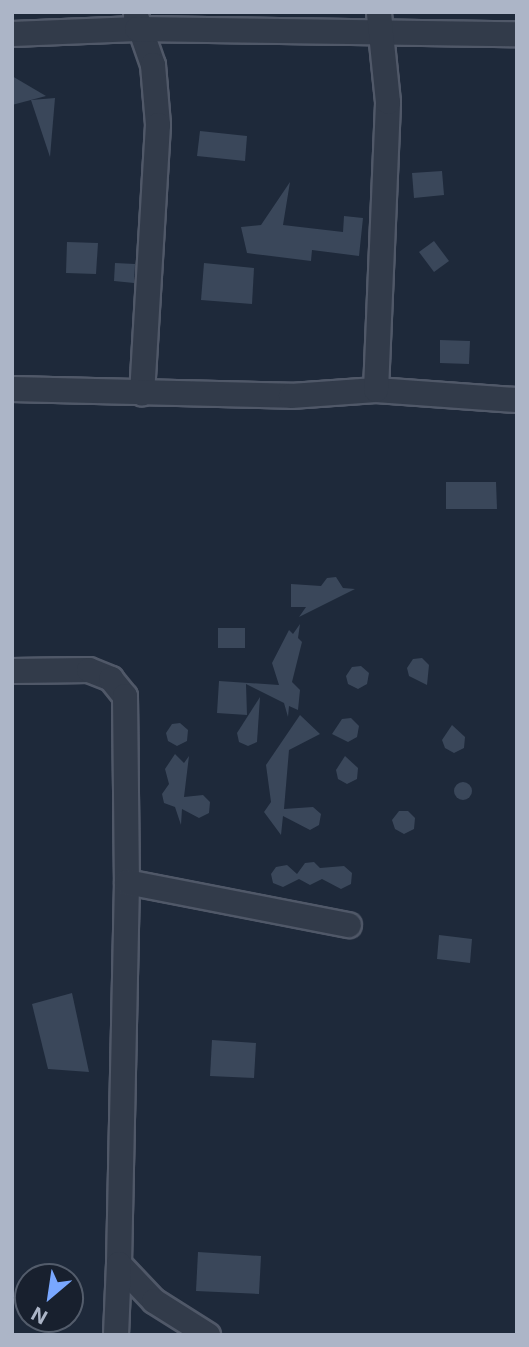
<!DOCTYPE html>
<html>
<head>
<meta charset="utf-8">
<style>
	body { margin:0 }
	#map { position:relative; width:529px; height:1347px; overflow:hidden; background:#1e293a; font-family:Inter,sans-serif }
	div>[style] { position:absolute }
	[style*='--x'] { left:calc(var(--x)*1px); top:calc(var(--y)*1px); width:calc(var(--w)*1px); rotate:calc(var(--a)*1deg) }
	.building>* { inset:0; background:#3a475a }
	.round { border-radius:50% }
	.roads { filter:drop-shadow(2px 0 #505868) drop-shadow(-2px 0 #505868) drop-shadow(0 2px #505868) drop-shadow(0 -2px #505868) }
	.street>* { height:24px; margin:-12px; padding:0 12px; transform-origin:12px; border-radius:12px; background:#323b4a }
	span { translate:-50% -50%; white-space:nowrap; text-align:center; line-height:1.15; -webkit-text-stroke:6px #18202e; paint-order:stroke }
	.frame { position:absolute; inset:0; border:14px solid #acb5c7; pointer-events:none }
	.north { position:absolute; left:14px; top:1263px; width:70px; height:70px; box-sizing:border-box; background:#18202e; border:2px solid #535c6b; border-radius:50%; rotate:209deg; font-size:19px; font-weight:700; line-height:28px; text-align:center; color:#acb5c7 }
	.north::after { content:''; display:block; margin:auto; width:24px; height:32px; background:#79a7ff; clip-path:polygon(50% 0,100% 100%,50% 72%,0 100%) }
</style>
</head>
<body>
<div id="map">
	<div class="building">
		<i style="clip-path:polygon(12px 76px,46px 96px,12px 105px)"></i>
		<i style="clip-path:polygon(55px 98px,50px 157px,31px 100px)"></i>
		<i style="clip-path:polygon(200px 131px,247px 136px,245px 161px,197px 156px)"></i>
		<i style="clip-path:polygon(442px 171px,444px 195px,414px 198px,412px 173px)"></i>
		<i style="clip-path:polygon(290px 182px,283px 225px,343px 232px,344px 216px,363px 218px,359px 256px,312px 250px,311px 261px,247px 253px,241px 227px,261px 225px)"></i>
		<i style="clip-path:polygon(434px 241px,449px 261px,434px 272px,419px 252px)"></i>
		<i style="clip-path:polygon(67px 242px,98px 243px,96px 274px,66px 273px)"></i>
		<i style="clip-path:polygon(115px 263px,135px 264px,134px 283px,114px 281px)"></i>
		<i style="clip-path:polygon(204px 263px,254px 268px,252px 304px,201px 300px)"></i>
		<i style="clip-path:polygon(440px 340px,470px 341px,469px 364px,440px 363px)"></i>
		<i style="clip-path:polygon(446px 482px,496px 482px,497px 509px,446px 509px)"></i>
		<i style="clip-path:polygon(336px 577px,343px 588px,355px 589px,299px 617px,306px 607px,291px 607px,291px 584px,321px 586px,327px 578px)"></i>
		<i style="clip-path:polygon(300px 624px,298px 638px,302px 642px,292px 682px,300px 690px,298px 710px,289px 706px,288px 717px,284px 703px,246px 684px,247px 715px,217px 713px,219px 681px,279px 685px,272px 663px,289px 630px,293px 634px)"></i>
		<i style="clip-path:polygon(218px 628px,245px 628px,245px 648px,218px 648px)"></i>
		<i style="clip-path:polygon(422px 658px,429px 665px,427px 685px,409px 676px,407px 668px,413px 659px)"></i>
		<i style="clip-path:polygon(361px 666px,369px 673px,367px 684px,358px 689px,348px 684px,346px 676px,352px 667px)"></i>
		<i style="clip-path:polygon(260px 697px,257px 742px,248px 746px,239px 742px,237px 733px)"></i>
		<i style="clip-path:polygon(300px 715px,320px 734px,289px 750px,284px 809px,313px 807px,321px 814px,319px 825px,310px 830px,283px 816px,281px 835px,264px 812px,271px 802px,266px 765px)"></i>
		<i style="clip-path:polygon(351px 718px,359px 726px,357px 737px,348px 742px,332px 734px,342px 719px)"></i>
		<i style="clip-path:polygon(180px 723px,188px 730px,187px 741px,177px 746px,168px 741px,166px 733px,172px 724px)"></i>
		<i style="clip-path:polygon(452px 725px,465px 737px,464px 748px,454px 753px,445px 748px,442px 740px)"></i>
		<i style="clip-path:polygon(175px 754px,184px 763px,189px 756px,184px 797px,203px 795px,210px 802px,209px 813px,199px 818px,182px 809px,181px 825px,175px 807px,164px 803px,162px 794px,169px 784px,165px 769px)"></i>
		<i style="clip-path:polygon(345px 756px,358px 768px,357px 779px,347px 784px,338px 779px,336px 770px)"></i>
		<i class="round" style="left:454px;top:782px;width:18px;height:18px"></i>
		<i style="clip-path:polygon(399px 811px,408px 811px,415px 818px,414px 829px,404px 834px,395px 829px,392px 820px)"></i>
		<i style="clip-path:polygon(314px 862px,320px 868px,344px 866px,352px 873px,351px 884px,341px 889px,322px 879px,310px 885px,299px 879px,283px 887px,273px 883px,271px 874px,276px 867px,287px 865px,297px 874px,305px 863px)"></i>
		<i style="clip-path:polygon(439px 935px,472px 939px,470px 963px,437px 959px)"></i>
		<i style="clip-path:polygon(72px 993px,89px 1072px,48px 1069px,32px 1004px)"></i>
		<i style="clip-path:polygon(212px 1040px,256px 1043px,254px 1078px,210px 1076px)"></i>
		<i style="clip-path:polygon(198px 1252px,261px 1256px,259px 1294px,196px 1291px)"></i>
	</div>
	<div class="roads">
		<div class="street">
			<i style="--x:136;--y:16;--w:52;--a:70.9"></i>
			<i style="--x:153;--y:65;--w:60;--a:85.2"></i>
			<i style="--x:158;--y:125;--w:269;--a:93.4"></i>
			<i style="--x:12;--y:34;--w:125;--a:-2.3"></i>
			<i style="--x:137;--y:29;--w:380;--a:0.8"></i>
			<i style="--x:12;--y:389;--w:279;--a:1.4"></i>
			<i style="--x:291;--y:396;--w:85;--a:-4"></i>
			<i style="--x:376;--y:390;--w:141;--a:4.1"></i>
			<i style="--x:376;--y:390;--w:288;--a:-87.6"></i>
			<i style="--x:388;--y:102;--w:89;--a:-95.8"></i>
			<i style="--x:12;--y:671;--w:77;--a:-0.7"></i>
			<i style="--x:89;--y:670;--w:24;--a:22"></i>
			<i style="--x:111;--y:679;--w:22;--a:51"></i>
			<i style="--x:125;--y:696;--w:186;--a:89.4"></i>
			<i style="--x:127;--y:882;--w:382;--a:91.2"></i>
			<i style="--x:119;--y:1264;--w:51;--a:46.6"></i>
			<i style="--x:154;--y:1301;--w:64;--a:32.2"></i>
			<i style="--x:127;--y:882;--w:226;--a:11"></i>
			<i style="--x:116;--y:1335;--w:71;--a:-87.6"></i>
		</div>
	</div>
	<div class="frame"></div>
	<div class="north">N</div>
</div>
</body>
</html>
